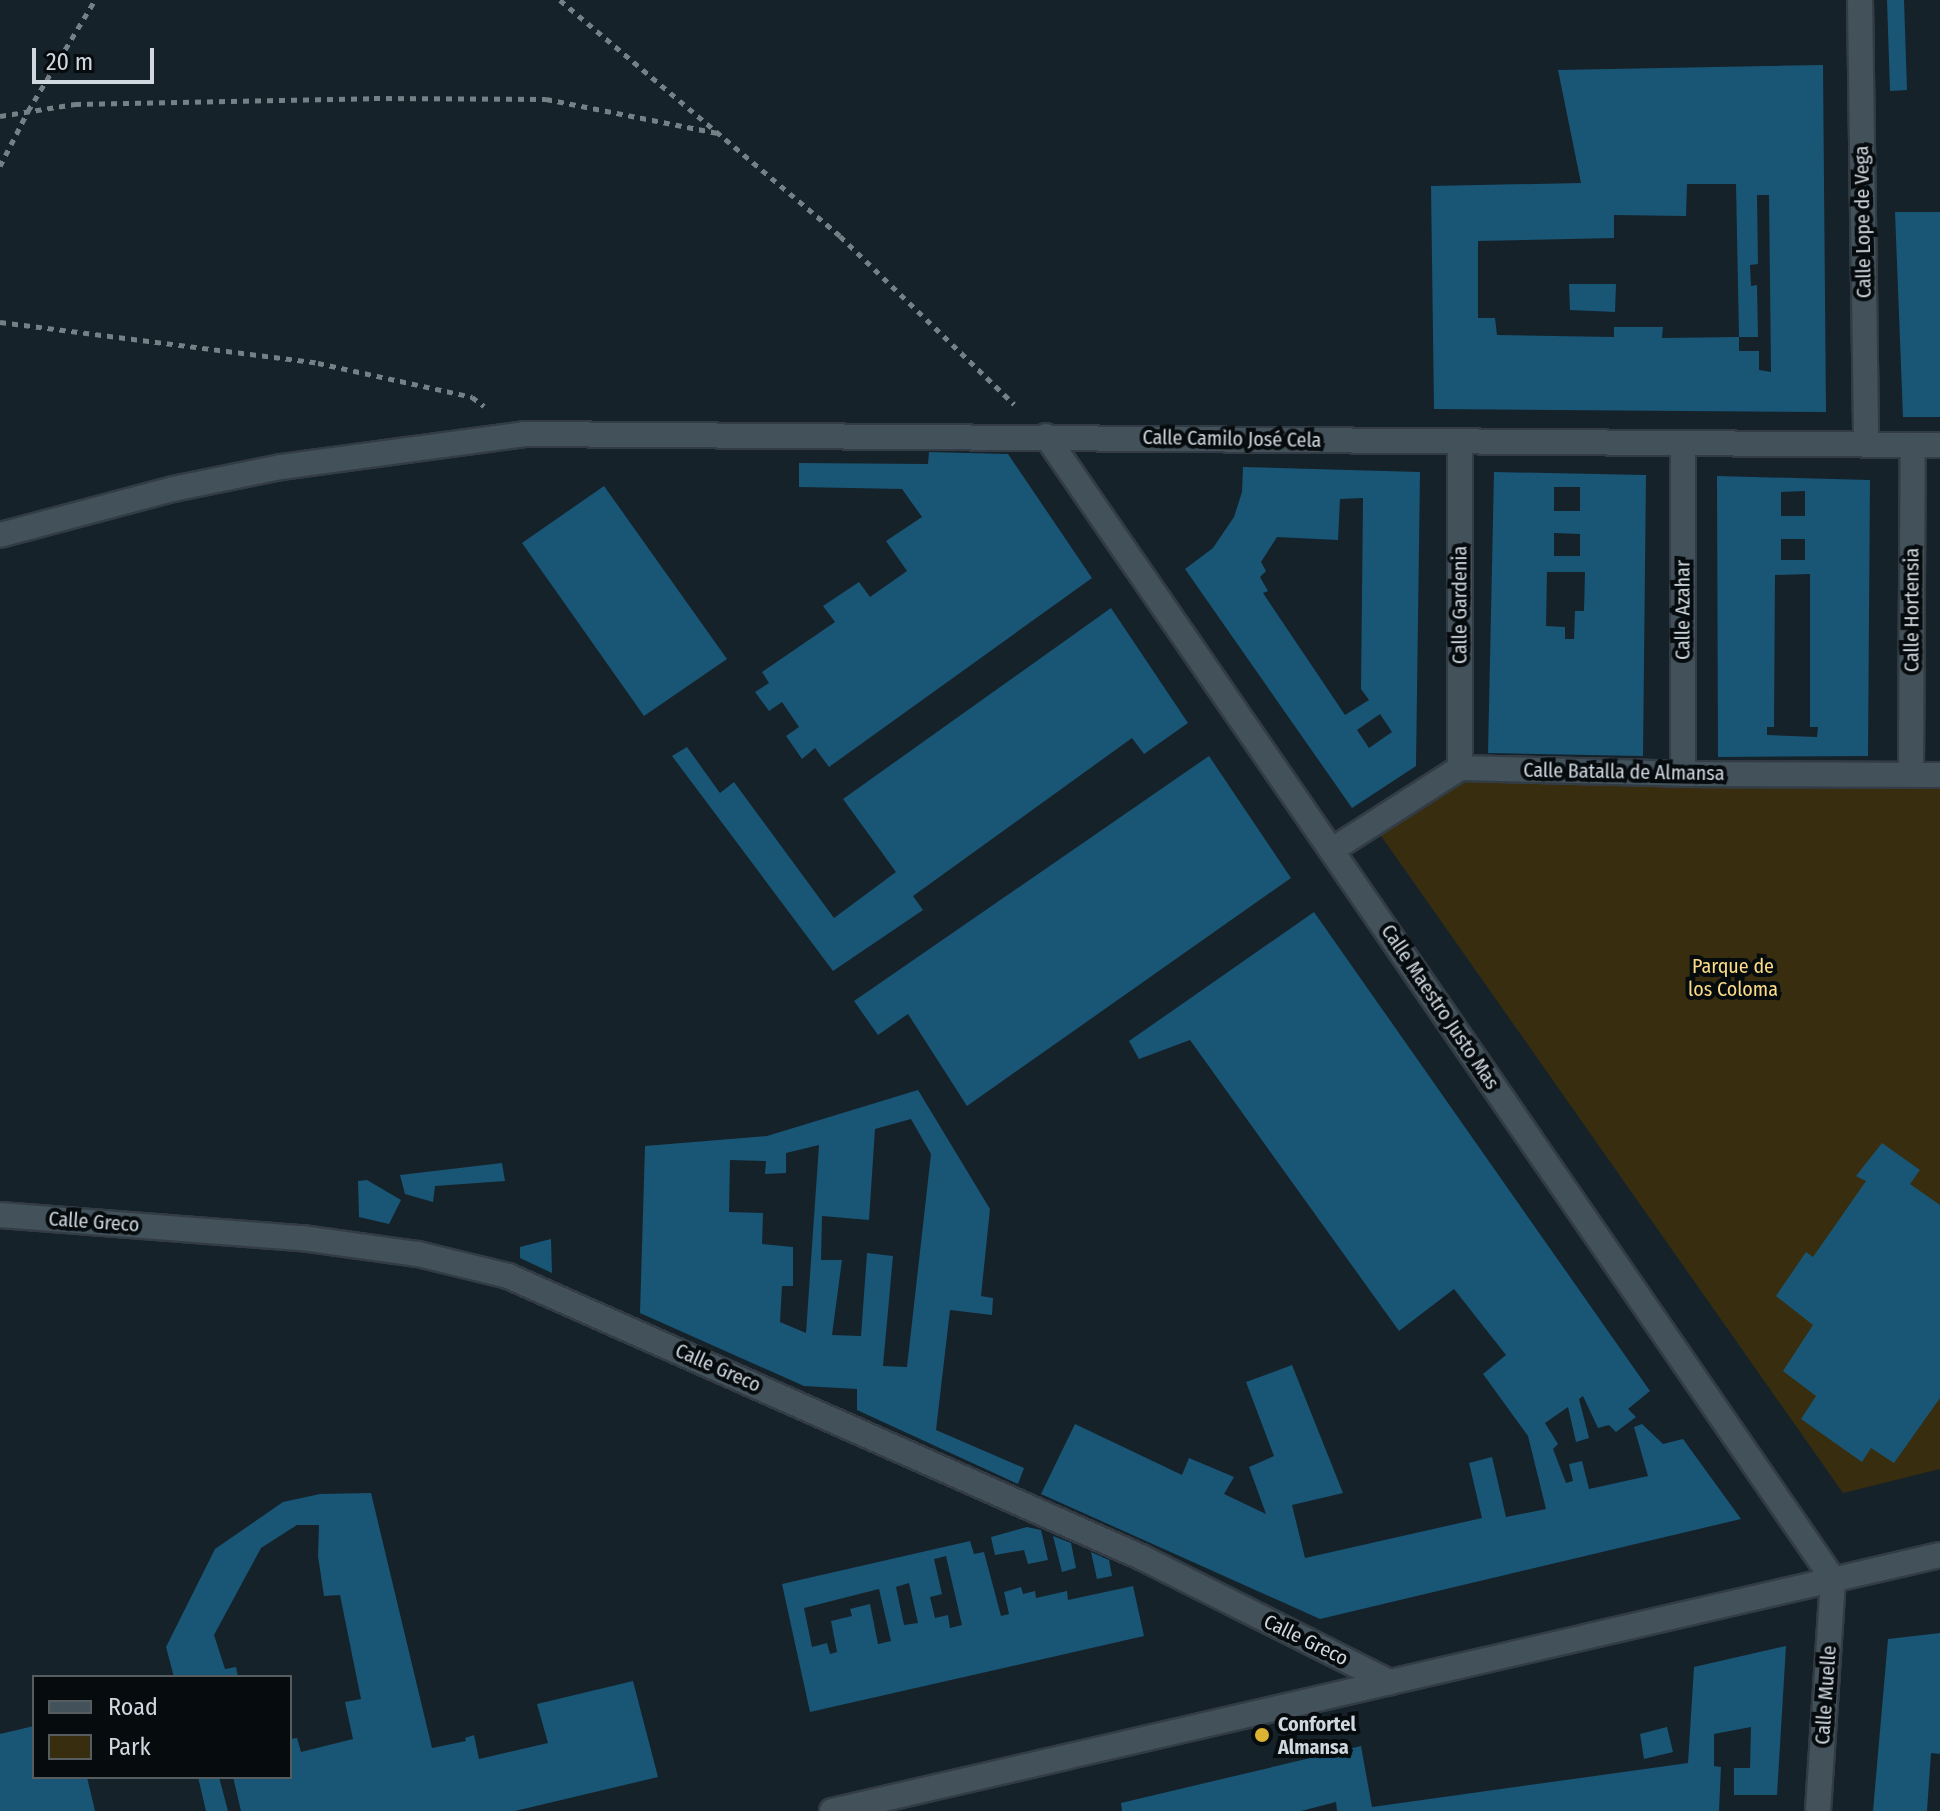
<!DOCTYPE html>
<html>
<head>
<meta charset="utf-8">
<style>
	body { margin:0 }
	#map { position:relative; width:1940px; height:1811px; overflow:hidden; background:#15222a; font-family:"Fira Sans Condensed",sans-serif }
	div>[style] { position:absolute }
	[style*='--x'] { left:calc(var(--x)*1px); top:calc(var(--y)*1px); width:calc(var(--w)*1px); rotate:calc(var(--a)*1deg) }
	.green>* { inset:0; background:#382e0f }
	.building>* { inset:0; background:#195575 }
	.path>* { height:5px; margin-top:-2.5px; transform-origin:0; background:repeating-linear-gradient(90deg,#758087 0 6px,transparent 0 12px) }
	.roads { filter:drop-shadow(2px 0 #333c44) drop-shadow(-2px 0 #333c44) drop-shadow(0 2px #333c44) drop-shadow(0 -2px #333c44) }
	.minor>* { height:24px; margin:-12px; padding:0 12px; transform-origin:12px; border-radius:12px; background:#42515a }
	.dots>* { width:22px; height:22px; translate:-50% -50%; box-sizing:border-box; border:4px solid #060b0e; border-radius:50% }
	span { translate:-50% -50%; white-space:nowrap; text-align:center; line-height:1.15; -webkit-text-stroke:8px #060b0e; paint-order:stroke }
	.street-label { font-size:20px; color:#cfd8de }
	.park-label { font-size:20px; color:#fbdb87 }
	.poi-label { font-size:20px; color:#cfd8de; font-weight:700 }
	.left { translate:0 -50%; text-align:left }
	.legend { position:absolute; left:32px; top:1675px; width:260px; height:104px; box-sizing:border-box; background:#060b0e; border:2px solid #565d61; margin:0; padding:10px 14px; list-style:none; font-size:24px; color:#cfd8de }
	.legend li { display:flex; align-items:center; gap:16px; height:40px }
	.legend b { width:40px; border:2px solid #565d61 }
	.scale { position:absolute; left:32px; top:48px; width:122px; height:36px; box-sizing:border-box; border:4px solid #cfd8de; border-top:0; padding-left:10px; font-size:24px; line-height:28px; white-space:nowrap; color:#cfd8de; -webkit-text-stroke:6px #060b0e; paint-order:stroke }
</style>
</head>
<body>
<div id="map">
	<div class="green">
		<i style="clip-path:polygon(1460px 768px,1940px 775px,1940px 1469px,1843px 1493px,1372px 823px)"></i>
	</div>
	<div class="building">
		<i style="clip-path:polygon(1887px 0,1904px 0,1907px 90px,1890px 91px)"></i>
		<i style="clip-path:polygon(evenodd,1823px 65px,1826px 412px,1434px 409px,1431px 186px,1581px 183px,1558px 70px,1823px 65px,1687px 184px,1736px 184px,1739px 337px,1758px 337px,1757px 285px,1751px 286px,1750px 265px,1758px 264px,1757px 195px,1769px 195px,1771px 372px,1759px 370px,1759px 351px,1739px 351px,1739px 337px,1662px 338px,1663px 327px,1614px 327px,1614px 337px,1497px 335px,1495px 318px,1478px 318px,1478px 241px,1614px 238px,1614px 215px,1686px 216px,1687px 184px)"></i>
		<i style="clip-path:polygon(1895px 212px,1940px 212px,1940px 417px,1903px 417px)"></i>
		<i style="clip-path:polygon(1569px 284px,1616px 284px,1615px 312px,1570px 310px)"></i>
		<i style="clip-path:polygon(929px 452px,1008px 454px,1092px 578px,829px 767px,815px 748px,802px 759px,786px 736px,799px 727px,782px 702px,769px 711px,755px 692px,769px 683px,762px 672px,835px 622px,823px 606px,859px 582px,870px 597px,907px 571px,886px 541px,922px 517px,902px 489px,799px 487px,799px 463px,928px 464px)"></i>
		<i style="clip-path:polygon(evenodd,1243px 467px,1420px 472px,1416px 766px,1352px 808px,1185px 569px,1213px 548px,1234px 517px,1242px 492px,1243px 467px,1363px 498px,1361px 689px,1369px 700px,1345px 715px,1263px 593px,1268px 591px,1260px 577px,1266px 571px,1261px 562px,1277px 537px,1338px 540px,1340px 499px,1363px 498px,1243px 467px,1380px 714px,1392px 732px,1369px 748px,1357px 730px,1380px 714px)"></i>
		<i style="clip-path:polygon(evenodd,1494px 472px,1646px 475px,1643px 756px,1488px 753px,1494px 472px,1554px 487px,1580px 487px,1580px 511px,1554px 511px,1554px 487px,1494px 472px,1554px 533px,1580px 534px,1580px 556px,1554px 556px,1554px 533px,1494px 472px,1547px 572px,1585px 572px,1584px 611px,1575px 611px,1574px 639px,1565px 639px,1565px 627px,1546px 626px,1547px 572px)"></i>
		<i style="clip-path:polygon(evenodd,1717px 476px,1870px 480px,1868px 756px,1718px 757px,1717px 476px,1805px 491px,1805px 516px,1781px 516px,1781px 492px,1805px 491px,1717px 476px,1781px 539px,1805px 539px,1805px 560px,1781px 560px,1781px 539px,1717px 476px,1810px 574px,1810px 727px,1818px 727px,1817px 737px,1767px 735px,1767px 727px,1774px 727px,1775px 575px,1810px 574px)"></i>
		<i style="clip-path:polygon(604px 486px,727px 659px,644px 716px,522px 543px)"></i>
		<i style="clip-path:polygon(1111px 608px,1188px 723px,1144px 754px,1132px 738px,913px 896px,923px 910px,833px 971px,672px 756px,687px 747px,720px 793px,734px 782px,834px 918px,896px 872px,843px 799px)"></i>
		<i style="clip-path:polygon(1209px 756px,1291px 878px,967px 1106px,908px 1014px,878px 1035px,854px 1001px)"></i>
		<i style="clip-path:polygon(1314px 912px,1650px 1391px,1628px 1409px,1636px 1417px,1616px 1432px,1609px 1425px,1598px 1428px,1583px 1396px,1579px 1399px,1589px 1438px,1576px 1442px,1568px 1407px,1545px 1423px,1558px 1444px,1553px 1449px,1566px 1483px,1573px 1481px,1569px 1464px,1582px 1461px,1589px 1489px,1648px 1476px,1634px 1427px,1642px 1424px,1663px 1444px,1683px 1439px,1741px 1519px,1320px 1619px,1041px 1494px,1075px 1424px,1182px 1475px,1189px 1458px,1234px 1477px,1224px 1494px,1266px 1514px,1249px 1467px,1274px 1456px,1246px 1382px,1292px 1365px,1343px 1493px,1292px 1505px,1305px 1558px,1482px 1518px,1469px 1463px,1492px 1457px,1506px 1517px,1546px 1509px,1528px 1436px,1483px 1374px,1506px 1355px,1454px 1289px,1399px 1331px,1190px 1040px,1139px 1059px,1129px 1041px)"></i>
		<i style="clip-path:polygon(evenodd,918px 1090px,990px 1209px,981px 1296px,993px 1298px,992px 1315px,950px 1310px,936px 1430px,1024px 1468px,1018px 1484px,857px 1410px,857px 1389px,804px 1386px,640px 1313px,645px 1146px,767px 1136px,918px 1090px,911px 1119px,931px 1154px,907px 1367px,883px 1366px,893px 1256px,867px 1253px,861px 1336px,832px 1335px,842px 1260px,821px 1260px,822px 1216px,869px 1220px,875px 1129px,911px 1119px,918px 1090px,819px 1145px,806px 1333px,780px 1322px,782px 1286px,793px 1286px,793px 1247px,762px 1244px,763px 1213px,729px 1212px,730px 1160px,766px 1161px,765px 1174px,786px 1173px,786px 1153px,819px 1145px)"></i>
		<i style="clip-path:polygon(1882px 1143px,1920px 1170px,1910px 1184px,1940px 1205px,1940px 1398px,1894px 1463px,1871px 1448px,1862px 1462px,1801px 1419px,1816px 1396px,1783px 1371px,1813px 1325px,1776px 1296px,1806px 1252px,1813px 1257px,1866px 1181px,1856px 1176px)"></i>
		<i style="clip-path:polygon(502px 1163px,505px 1181px,435px 1186px,433px 1202px,405px 1194px,400px 1175px)"></i>
		<i style="clip-path:polygon(367px 1180px,401px 1200px,389px 1224px,359px 1217px,358px 1181px)"></i>
		<i style="clip-path:polygon(551px 1239px,552px 1273px,520px 1258px,520px 1247px)"></i>
		<i style="clip-path:polygon(371px 1493px,432px 1748px,466px 1741px,465px 1738px,474px 1735px,479px 1759px,548px 1743px,537px 1704px,633px 1681px,658px 1777px,515px 1811px,241px 1811px,233px 1777px,290px 1777px,290px 1739px,297px 1738px,301px 1752px,353px 1739px,345px 1702px,361px 1699px,340px 1595px,324px 1596px,318px 1556px,319px 1525px,297px 1525px,261px 1548px,214px 1635px,225px 1669px,236px 1667px,238px 1677px,174px 1677px,166px 1647px,215px 1549px,283px 1502px,320px 1494px)"></i>
		<i style="clip-path:polygon(1027px 1527px,1041px 1530px,1048px 1560px,1028px 1564px,1024px 1550px,995px 1555px,991px 1537px)"></i>
		<i style="clip-path:polygon(1053px 1536px,1071px 1543px,1076px 1568px,1062px 1572px)"></i>
		<i style="clip-path:polygon(evenodd,970px 1541px,974px 1554px,984px 1552px,1001px 1616px,1009px 1614px,1004px 1592px,1021px 1587px,1023px 1594px,1035px 1591px,1036px 1598px,1067px 1591px,1068px 1600px,1133px 1586px,1144px 1636px,810px 1712px,782px 1584px,970px 1541px,946px 1556px,962px 1625px,950px 1628px,948px 1615px,935px 1618px,930px 1597px,942px 1594px,934px 1559px,946px 1556px,970px 1541px,909px 1583px,918px 1623px,904px 1625px,896px 1587px,909px 1583px,970px 1541px,879px 1589px,891px 1641px,878px 1644px,870px 1604px,850px 1609px,852px 1616px,831px 1621px,837px 1652px,830px 1654px,827px 1643px,812px 1647px,804px 1608px,879px 1589px)"></i>
		<i style="clip-path:polygon(1091px 1552px,1109px 1560px,1112px 1576px,1097px 1579px)"></i>
		<i style="clip-path:polygon(1940px 1633px,1940px 1754px,1931px 1753px,1927px 1811px,1873px 1811px,1888px 1639px)"></i>
		<i style="clip-path:polygon(1786px 1646px,1777px 1795px,1734px 1795px,1734px 1768px,1750px 1768px,1751px 1727px,1714px 1734px,1714px 1766px,1721px 1767px,1719px 1811px,1337px 1811px,1336px 1802px,1301px 1811px,1122px 1811px,1121px 1803px,1361px 1746px,1372px 1807px,1688px 1763px,1694px 1667px)"></i>
		<i style="clip-path:polygon(34px 1726px,34px 1777px,87px 1777px,95px 1811px,0 1811px,0 1734px)"></i>
		<i style="clip-path:polygon(1667px 1727px,1673px 1752px,1644px 1759px,1640px 1734px)"></i>
		<i style="clip-path:polygon(198px 1777px,219px 1777px,228px 1811px,206px 1811px)"></i>
	</div>
	<div class="path">
		<i style="--x:560;--y:0;--w:366;--a:40.1"></i>
		<i style="--x:840;--y:236;--w:242;--a:44"></i>
		<i style="--x:0;--y:116;--w:76;--a:-9.1"></i>
		<i style="--x:75;--y:104;--w:299;--a:-1.1"></i>
		<i style="--x:374;--y:98;--w:172;--a:0.3"></i>
		<i style="--x:546;--y:99;--w:175;--a:11.2"></i>
		<i style="--x:0;--y:166;--w:62;--a:-63"></i>
		<i style="--x:28;--y:111;--w:130;--a:-58.9"></i>
		<i style="--x:0;--y:322;--w:321;--a:7.3"></i>
		<i style="--x:318;--y:363;--w:158;--a:12.4"></i>
		<i style="--x:472;--y:397;--w:15;--a:37"></i>
	</div>
	<div class="roads">
		<div class="minor">
			<i style="--x:1860;--y:0;--w:444;--a:89.2"></i>
			<i style="--x:1046;--y:436;--w:1388;--a:55.45"></i>
			<i style="--x:1833;--y:1579;--w:232;--a:93.7"></i>
			<i style="--x:1460;--y:442;--w:326;--a:90"></i>
			<i style="--x:0;--y:535;--w:179;--a:-14.9"></i>
			<i style="--x:173;--y:489;--w:110;--a:-11.5"></i>
			<i style="--x:281;--y:467;--w:245;--a:-7.7"></i>
			<i style="--x:524;--y:434;--w:1416;--a:0.45"></i>
			<i style="--x:1683;--y:774;--w:329;--a:-90"></i>
			<i style="--x:1911;--y:774;--w:329;--a:-89.7"></i>
			<i style="--x:1332;--y:850;--w:152;--a:-32.6"></i>
			<i style="--x:1460;--y:768;--w:223;--a:1.5"></i>
			<i style="--x:1683;--y:774;--w:257;--a:0.2"></i>
			<i style="--x:0;--y:1215;--w:303;--a:4.4"></i>
			<i style="--x:302;--y:1238;--w:117;--a:7.9"></i>
			<i style="--x:418;--y:1254;--w:93;--a:13.7"></i>
			<i style="--x:508;--y:1276;--w:693;--a:23.94"></i>
			<i style="--x:1141;--y:1557;--w:279;--a:26.7"></i>
			<i style="--x:832;--y:1811;--w:1137;--a:-13.01"></i>
		</div>
	</div>
	<div class="dots">
		<i style="left:1262px;top:1735px;background:#dcb233"></i>
	</div>
	<div class="street-label">
		<span style="left:1863px;top:222px;rotate:-91deg">Calle Lope de Vega</span>
		<span style="left:1232px;top:439px;rotate:1deg">Calle Camilo José Cela</span>
		<span style="left:1460px;top:605px;rotate:-90deg">Calle Gardenia</span>
		<span style="left:1683px;top:610px;rotate:-90deg">Calle Azahar</span>
		<span style="left:1912px;top:610px;rotate:-90deg">Calle Hortensia</span>
		<span style="left:1624px;top:772px;rotate:1deg">Calle Batalla de Almansa</span>
		<span style="left:1440px;top:1007px;rotate:56deg">Calle Maestro Justo Mas</span>
		<span style="left:94px;top:1222px;rotate:4deg">Calle Greco</span>
		<span style="left:718px;top:1368px;rotate:24deg">Calle Greco</span>
		<span style="left:1306px;top:1640px;rotate:26deg">Calle Greco</span>
		<span style="left:1826px;top:1695px;rotate:-86deg">Calle Muelle</span>
	</div>
	<div class="park-label">
		<span style="left:1733px;top:978px">Parque de<br>los Coloma</span>
	</div>
	<div class="poi-label">
		<span class="left" style="left:1278px;top:1736px">Confortel<br>Almansa</span>
	</div>
	<ul class="legend">
	<li><b style="height:10px;background:#42515a"></b>Road</li>
	<li><b style="height:22px;background:#382e0f"></b>Park</li>
	</ul>
	<div class="scale">20 m</div>
</div>
</body>
</html>
